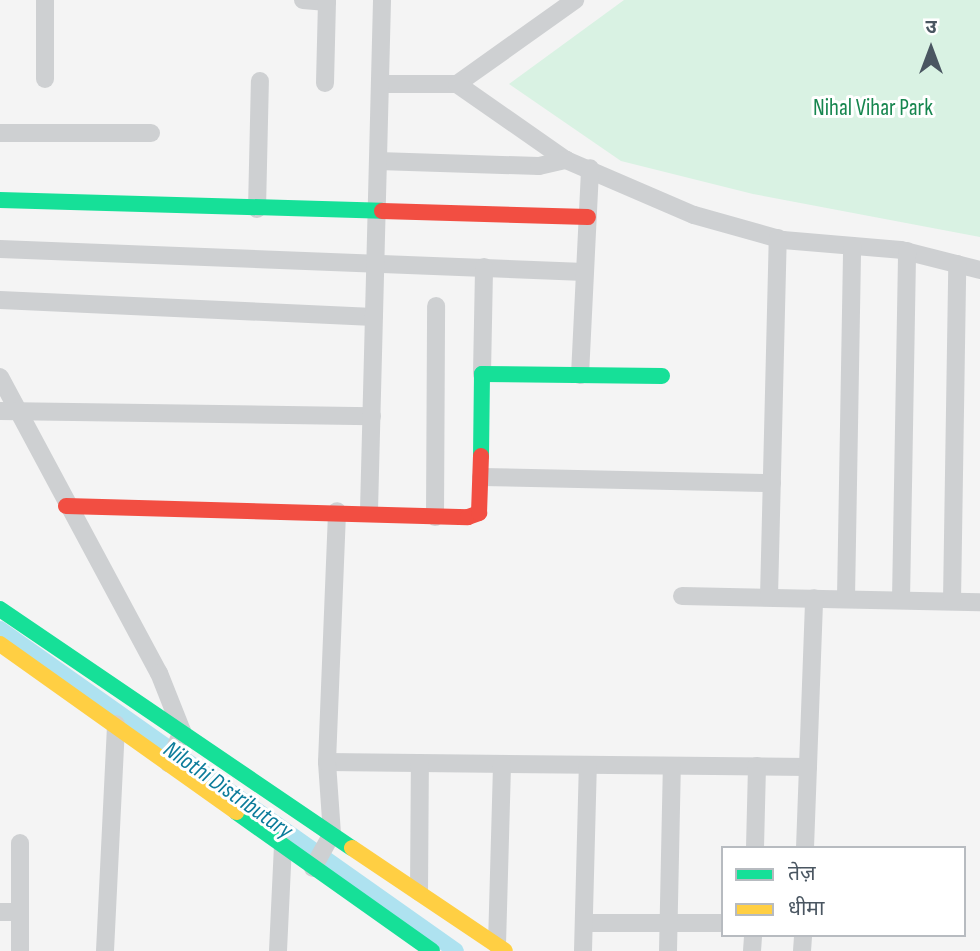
<!DOCTYPE html>
<html>
<head>
<meta charset="utf-8">
<style>
	body { margin:0 }
	#map { position:relative; width:980px; height:951px; overflow:hidden; background:#f4f4f4; font-family:"Sofia Sans Condensed","Noto Sans Devanagari",sans-serif }
	div>[style] { position:absolute }
	[style*='--x'] { left:calc(var(--x)*1px); top:calc(var(--y)*1px); width:calc(var(--w)*1px); rotate:calc(var(--a)*1deg) }
	.green>* { inset:0; background:#d9f2e3 }
	.canal>* { height:16px; margin:-8px; padding:0 8px; transform-origin:8px; border-radius:8px; background:#aee2f0 }
	.street>* { height:18px; margin:-9px; padding:0 9px; transform-origin:9px; border-radius:9px; background:#ced0d2 }
	.fast>* { height:16px; margin:-8px; padding:0 8px; transform-origin:8px; border-radius:8px; background:#16e098 }
	.slow>* { height:16px; margin:-8px; padding:0 8px; transform-origin:8px; border-radius:8px; background:#ffcf43 }
	.jam>* { height:16px; margin:-8px; padding:0 8px; transform-origin:8px; border-radius:8px; background:#f24e42 }
	span { translate:-50% -50%; white-space:nowrap; text-align:center; line-height:1.15; -webkit-text-stroke:6px #fff; paint-order:stroke }
	.park-label { font-size:23px; color:#17864f }
	.water-label { font-size:24px; color:#0c7c9b; font-style:italic }
	.legend { position:absolute; left:721px; top:846px; width:245px; height:91px; box-sizing:border-box; background:#fff; border:2px solid #b7bbc0; margin:0; padding:9px 12px; list-style:none; font-size:21px; color:#4a5661 }
	.legend li { display:flex; align-items:center; gap:14px; height:35px }
	.legend b { width:35px; border:2px solid #b7bbc0 }
	.north { position:absolute; left:896px; top:14px; width:70px; height:70px; -webkit-text-stroke:5px #fff; paint-order:stroke; rotate:0deg; font-size:19px; font-weight:700; line-height:28px; text-align:center; color:#4a5661 }
	.north::after { content:''; display:block; margin:auto; width:24px; height:32px; background:#4a5661; clip-path:polygon(50% 0,100% 100%,50% 72%,0 100%) }
</style>
</head>
<body>
<div id="map">
	<div class="green">
		<i style="clip-path:polygon(624px 0,980px 0,980px 237px,753px 194px,621px 161px,509px 84px)"></i>
	</div>
	<div class="canal">
		<i style="--x:0;--y:629;--w:558;--a:35.23"></i>
	</div>
	<div class="street">
		<i style="--x:303;--y:0;--w:24;--a:5"></i>
		<i style="--x:45;--y:79;--w:79;--a:-90"></i>
		<i style="--x:325;--y:83;--w:83;--a:-88.6"></i>
		<i style="--x:380;--y:84;--w:77;--a:0"></i>
		<i style="--x:457;--y:84;--w:145;--a:-35.4"></i>
		<i style="--x:457;--y:84;--w:133;--a:34.9"></i>
		<i style="--x:566;--y:160;--w:139;--a:23.3"></i>
		<i style="--x:694;--y:215;--w:92;--a:15.7"></i>
		<i style="--x:783;--y:240;--w:118;--a:4.8"></i>
		<i style="--x:901;--y:250;--w:81;--a:14.2"></i>
		<i style="--x:0;--y:133;--w:151;--a:0"></i>
		<i style="--x:378;--y:161;--w:161;--a:1.8"></i>
		<i style="--x:539;--y:166;--w:28;--a:-13"></i>
		<i style="--x:257;--y:209;--w:128;--a:-88.7"></i>
		<i style="--x:0;--y:249;--w:585;--a:2.25"></i>
		<i style="--x:0;--y:300;--w:374;--a:2.6"></i>
		<i style="--x:482;--y:374;--w:107;--a:-88.9"></i>
		<i style="--x:580;--y:375;--w:207;--a:-87.2"></i>
		<i style="--x:0;--y:377;--w:336;--a:61.8"></i>
		<i style="--x:159;--y:673;--w:62;--a:68.4"></i>
		<i style="--x:182;--y:731;--w:35;--a:112"></i>
		<i style="--x:0;--y:411;--w:372;--a:0.8"></i>
		<i style="--x:481;--y:477;--w:291;--a:1.2"></i>
		<i style="--x:369;--y:511;--w:511;--a:-88.54"></i>
		<i style="--x:435;--y:517;--w:211;--a:-89.7"></i>
		<i style="--x:682;--y:596;--w:298;--a:1.2"></i>
		<i style="--x:769;--y:597;--w:359;--a:-88.6"></i>
		<i style="--x:846;--y:598;--w:352;--a:-89"></i>
		<i style="--x:901;--y:600;--w:349;--a:-89"></i>
		<i style="--x:952;--y:601;--w:337;--a:-89.1"></i>
		<i style="--x:327;--y:762;--w:481;--a:0.6"></i>
		<i style="--x:755;--y:848;--w:82;--a:-88.6"></i>
		<i style="--x:805;--y:848;--w:250;--a:-87.9"></i>
		<i style="--x:313;--y:868;--w:39;--a:-61"></i>
		<i style="--x:332;--y:834;--w:72;--a:-94"></i>
		<i style="--x:327;--y:762;--w:251;--a:-87.7"></i>
		<i style="--x:419;--y:892;--w:129;--a:-89.6"></i>
		<i style="--x:0;--y:912;--w:20;--a:0"></i>
		<i style="--x:584;--y:923;--w:139;--a:0"></i>
		<i style="--x:497;--y:945;--w:181;--a:-88.4"></i>
		<i style="--x:20;--y:951;--w:108;--a:-90"></i>
		<i style="--x:105;--y:951;--w:227;--a:-87.2"></i>
		<i style="--x:278;--y:951;--w:106;--a:-87.3"></i>
		<i style="--x:583;--y:951;--w:186;--a:-88.5"></i>
		<i style="--x:668;--y:951;--w:185;--a:-88.8"></i>
		<i style="--x:752;--y:951;--w:16;--a:-86"></i>
		<i style="--x:802;--y:951;--w:16;--a:-86"></i>
	</div>
	<div class="fast">
		<i style="--x:0;--y:200;--w:382;--a:1.6"></i>
		<i style="--x:481;--y:456;--w:82;--a:-89.3"></i>
		<i style="--x:482;--y:374;--w:180;--a:0.6"></i>
		<i style="--x:0;--y:609;--w:425;--a:34.2"></i>
		<i style="--x:236;--y:812;--w:240;--a:35.3"></i>
	</div>
	<div class="slow">
		<i style="--x:0;--y:644;--w:290;--a:35.4"></i>
		<i style="--x:352;--y:848;--w:184;--a:33.9"></i>
	</div>
	<div class="jam">
		<i style="--x:382;--y:211;--w:206;--a:1.7"></i>
		<i style="--x:66;--y:506;--w:402;--a:1.6"></i>
		<i style="--x:468;--y:517;--w:12;--a:-20"></i>
		<i style="--x:479;--y:513;--w:57;--a:-88"></i>
	</div>
	<div class="park-label">
		<span style="left:873px;top:108px">Nihal Vihar Park</span>
	</div>
	<div class="water-label">
		<span style="left:228px;top:790px;rotate:35deg">Nilothi Distributary</span>
	</div>
	<ul class="legend">
	<li><b style="height:9px;background:#16e098"></b>तेज़</li>
	<li><b style="height:9px;background:#ffcf43"></b>धीमा</li>
	</ul>
	<div class="north">उ</div>
</div>
</body>
</html>
